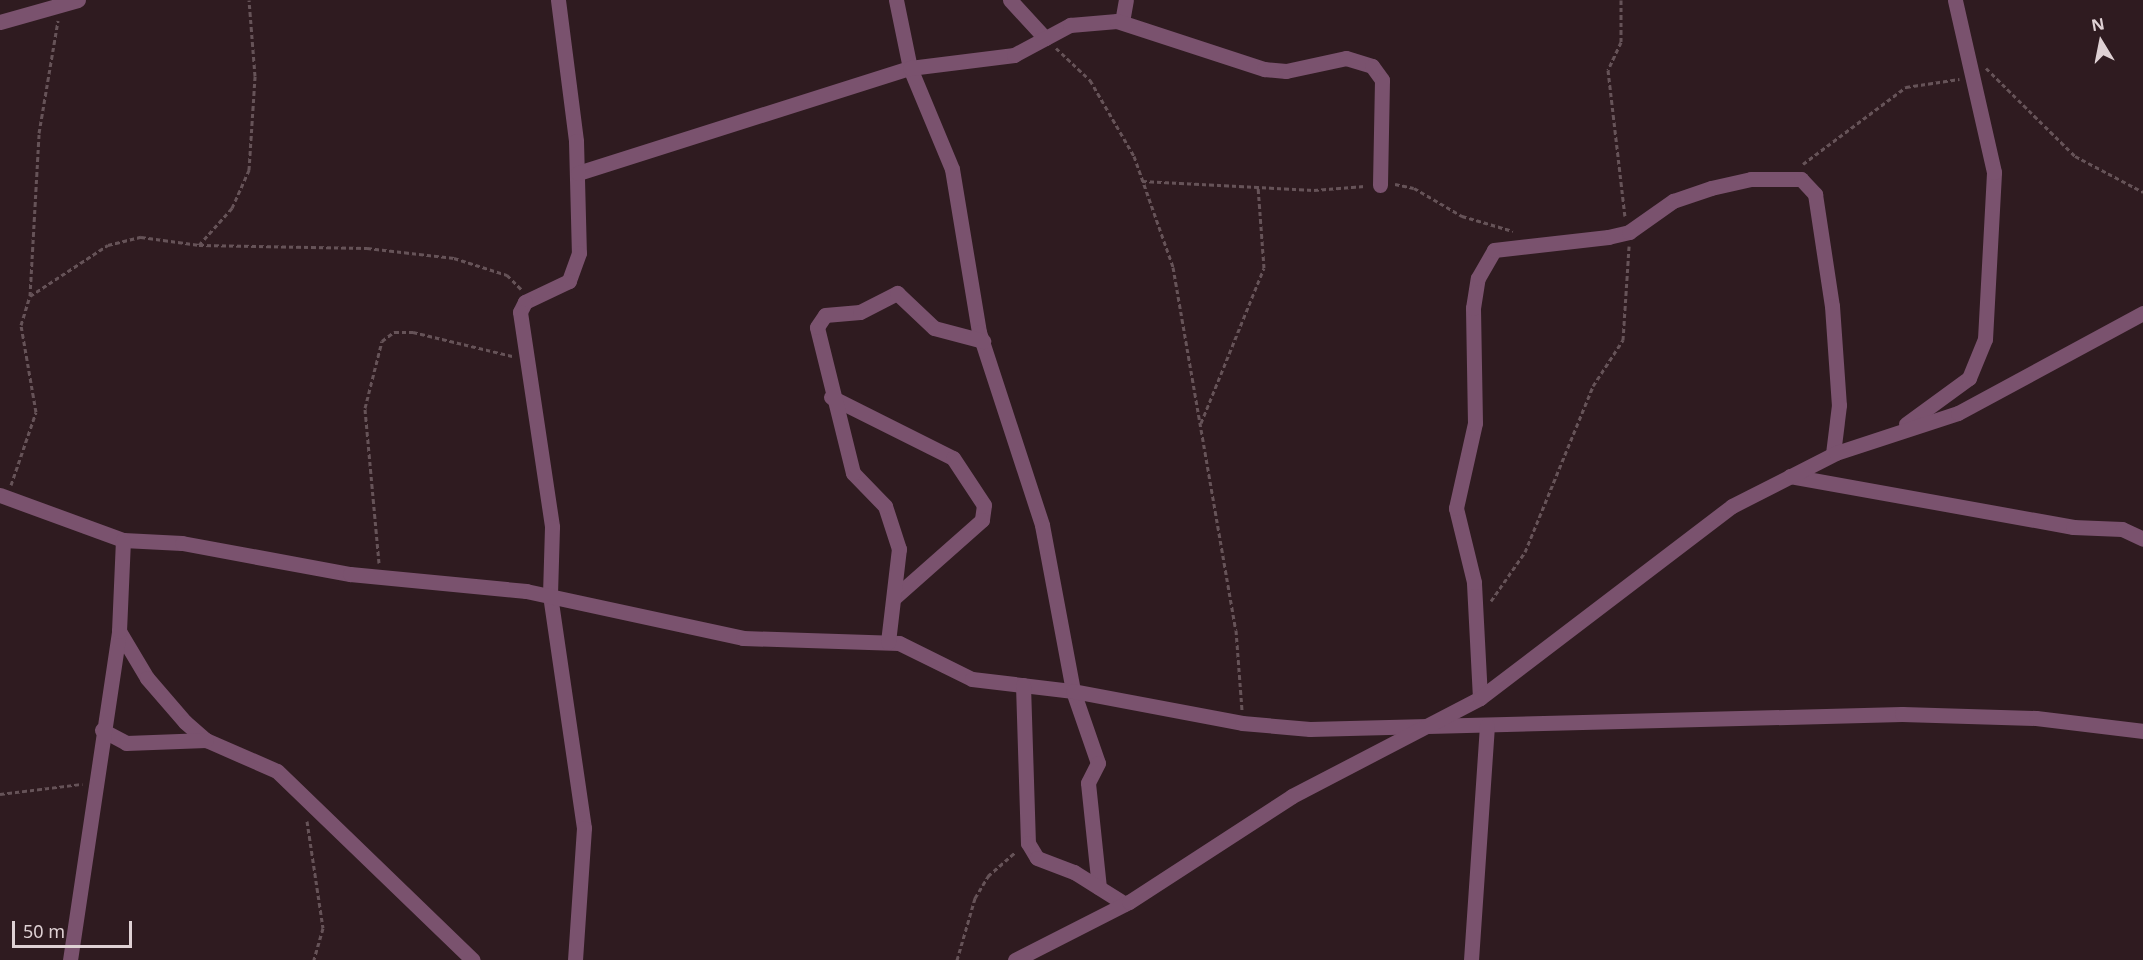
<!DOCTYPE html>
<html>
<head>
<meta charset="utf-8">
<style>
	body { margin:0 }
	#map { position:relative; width:2143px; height:960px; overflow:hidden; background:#2f1b20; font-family:"Noto Sans",sans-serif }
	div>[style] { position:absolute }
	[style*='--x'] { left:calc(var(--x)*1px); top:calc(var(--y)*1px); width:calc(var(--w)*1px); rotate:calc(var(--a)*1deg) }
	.path>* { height:3px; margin-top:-1.5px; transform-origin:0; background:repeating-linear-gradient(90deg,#665358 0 4.5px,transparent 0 7.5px) }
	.street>* { height:15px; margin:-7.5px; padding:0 7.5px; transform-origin:7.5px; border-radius:7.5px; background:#7a526e }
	span { translate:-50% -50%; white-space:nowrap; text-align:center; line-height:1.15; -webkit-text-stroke:4.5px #2f1b20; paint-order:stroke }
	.north { position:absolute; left:2071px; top:12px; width:60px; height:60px; -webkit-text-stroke:4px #2f1b20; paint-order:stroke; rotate:350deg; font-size:16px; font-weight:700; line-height:24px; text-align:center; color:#dfd1d4 }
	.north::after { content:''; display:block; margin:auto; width:21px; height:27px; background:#dfd1d4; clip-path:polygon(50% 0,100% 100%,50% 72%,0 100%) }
	.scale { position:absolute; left:12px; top:921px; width:120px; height:27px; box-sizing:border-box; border:3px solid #dfd1d4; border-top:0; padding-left:8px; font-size:18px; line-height:21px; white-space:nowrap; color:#dfd1d4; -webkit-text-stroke:4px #2f1b20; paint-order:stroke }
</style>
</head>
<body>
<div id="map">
	<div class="path">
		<i style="--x:1621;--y:0;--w:42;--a:90"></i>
		<i style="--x:1621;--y:42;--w:31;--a:115"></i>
		<i style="--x:1608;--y:70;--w:147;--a:83.4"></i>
		<i style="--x:1056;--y:48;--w:47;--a:43.3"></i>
		<i style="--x:1090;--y:80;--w:88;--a:59.9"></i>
		<i style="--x:1134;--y:156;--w:118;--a:70.6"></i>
		<i style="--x:1173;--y:267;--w:368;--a:80.2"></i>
		<i style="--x:1236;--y:630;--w:80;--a:85.7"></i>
		<i style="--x:1986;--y:68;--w:125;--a:44.7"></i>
		<i style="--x:2075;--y:156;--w:77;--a:27.9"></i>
		<i style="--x:1803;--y:164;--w:129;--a:-36.8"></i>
		<i style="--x:1906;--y:87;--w:54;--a:-8.6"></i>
		<i style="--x:1142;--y:181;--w:172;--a:3"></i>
		<i style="--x:1314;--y:190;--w:51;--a:-4.5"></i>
		<i style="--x:1395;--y:184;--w:19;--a:12"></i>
		<i style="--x:1414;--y:188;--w:56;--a:30.3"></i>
		<i style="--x:1462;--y:216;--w:53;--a:16.4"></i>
		<i style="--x:199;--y:245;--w:50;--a:-48.3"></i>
		<i style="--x:232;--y:208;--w:42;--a:-65.9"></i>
		<i style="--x:249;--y:170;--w:94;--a:-86.3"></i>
		<i style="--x:255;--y:76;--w:76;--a:-94.5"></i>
		<i style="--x:30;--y:296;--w:93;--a:-33.2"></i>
		<i style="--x:108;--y:245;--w:34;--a:-14"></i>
		<i style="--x:141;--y:237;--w:59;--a:7.9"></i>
		<i style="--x:199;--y:245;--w:168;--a:1"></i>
		<i style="--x:367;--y:248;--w:88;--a:6.6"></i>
		<i style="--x:454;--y:258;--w:56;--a:17.8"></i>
		<i style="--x:507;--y:275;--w:20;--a:45"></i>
		<i style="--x:1201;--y:423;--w:167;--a:-67.9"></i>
		<i style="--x:1264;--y:268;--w:82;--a:-94.2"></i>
		<i style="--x:11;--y:485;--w:77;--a:-71.1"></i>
		<i style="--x:36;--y:412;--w:88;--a:-99.8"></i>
		<i style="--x:21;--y:325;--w:30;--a:-73"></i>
		<i style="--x:30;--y:296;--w:163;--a:-86.8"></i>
		<i style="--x:39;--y:133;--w:114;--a:-80.4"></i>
		<i style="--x:379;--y:563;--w:156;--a:-95.2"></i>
		<i style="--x:365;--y:408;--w:69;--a:-75.8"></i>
		<i style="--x:382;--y:341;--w:15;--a:-37"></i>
		<i style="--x:394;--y:332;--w:19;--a:0"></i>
		<i style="--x:413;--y:332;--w:102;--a:13.6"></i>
		<i style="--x:1491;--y:601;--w:60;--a:-55.2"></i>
		<i style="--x:1525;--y:552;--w:179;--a:-67.7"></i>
		<i style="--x:1593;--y:386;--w:55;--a:-56.9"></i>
		<i style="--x:1623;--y:340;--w:94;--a:-86.3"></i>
		<i style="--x:0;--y:794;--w:83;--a:-7"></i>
		<i style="--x:307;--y:821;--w:108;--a:81.5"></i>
		<i style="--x:323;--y:928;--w:33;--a:106"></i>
		<i style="--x:957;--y:960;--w:65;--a:-73.8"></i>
		<i style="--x:975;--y:898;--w:26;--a:-59"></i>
		<i style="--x:988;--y:876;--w:37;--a:-41"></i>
	</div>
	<div class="street">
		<i style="--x:558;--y:0;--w:142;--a:82.7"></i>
		<i style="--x:576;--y:141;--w:112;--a:88.5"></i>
		<i style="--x:579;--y:253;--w:30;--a:110"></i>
		<i style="--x:569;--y:281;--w:49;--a:154.5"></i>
		<i style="--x:525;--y:302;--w:11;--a:117"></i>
		<i style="--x:520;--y:312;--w:217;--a:81.5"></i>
		<i style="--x:552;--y:527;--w:68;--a:91.7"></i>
		<i style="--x:550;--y:595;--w:235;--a:81.7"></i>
		<i style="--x:584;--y:828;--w:132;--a:93.9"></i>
		<i style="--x:896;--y:0;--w:69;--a:78.4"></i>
		<i style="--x:910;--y:68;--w:109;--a:67.4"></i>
		<i style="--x:952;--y:169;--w:165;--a:80.6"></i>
		<i style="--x:979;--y:332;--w:203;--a:71.9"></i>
		<i style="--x:1042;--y:525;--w:169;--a:79.4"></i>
		<i style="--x:1073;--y:691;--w:76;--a:70.9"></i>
		<i style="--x:1098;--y:763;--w:22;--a:117"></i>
		<i style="--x:1088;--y:783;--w:105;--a:84"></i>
		<i style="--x:1010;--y:0;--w:52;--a:47.4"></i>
		<i style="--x:0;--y:22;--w:81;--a:-15.8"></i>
		<i style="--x:1122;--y:22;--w:22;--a:-80"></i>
		<i style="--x:578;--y:173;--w:348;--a:-17.6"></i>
		<i style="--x:910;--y:68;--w:105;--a:-7.1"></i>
		<i style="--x:1014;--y:55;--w:64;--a:-28.2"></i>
		<i style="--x:1070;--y:25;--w:47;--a:-4.9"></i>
		<i style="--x:1117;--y:21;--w:155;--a:18.1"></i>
		<i style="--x:1264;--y:69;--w:22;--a:5"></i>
		<i style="--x:1286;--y:71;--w:61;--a:-12.2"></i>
		<i style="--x:1346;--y:58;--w:27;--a:17"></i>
		<i style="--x:1372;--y:66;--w:17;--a:54"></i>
		<i style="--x:1382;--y:80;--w:105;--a:91.1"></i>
		<i style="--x:831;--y:397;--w:136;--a:26.6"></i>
		<i style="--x:953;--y:458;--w:56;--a:56.6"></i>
		<i style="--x:984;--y:505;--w:15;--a:98"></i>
		<i style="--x:982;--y:520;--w:116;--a:138.5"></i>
		<i style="--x:1906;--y:424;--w:78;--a:-36.1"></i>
		<i style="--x:1969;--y:378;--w:42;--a:-67.7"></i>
		<i style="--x:1985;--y:339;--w:167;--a:-86.9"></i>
		<i style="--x:1994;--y:172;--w:176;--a:-102.8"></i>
		<i style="--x:1790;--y:476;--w:288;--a:10.2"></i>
		<i style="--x:2073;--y:527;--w:49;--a:2.3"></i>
		<i style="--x:2122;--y:529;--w:23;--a:25"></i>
		<i style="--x:0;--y:495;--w:131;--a:20.1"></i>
		<i style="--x:123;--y:540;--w:59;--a:2.9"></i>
		<i style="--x:182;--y:543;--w:171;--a:10.5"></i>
		<i style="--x:350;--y:574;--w:177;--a:5.5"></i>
		<i style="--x:526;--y:591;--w:222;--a:12.2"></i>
		<i style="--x:743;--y:638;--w:156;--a:1.8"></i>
		<i style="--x:899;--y:643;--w:81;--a:26.3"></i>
		<i style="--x:972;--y:679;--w:102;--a:6.8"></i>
		<i style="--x:1073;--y:691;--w:172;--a:10.7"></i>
		<i style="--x:1242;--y:723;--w:68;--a:5"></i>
		<i style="--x:1310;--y:729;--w:592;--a:-1.45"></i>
		<i style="--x:1902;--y:714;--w:134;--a:1.7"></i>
		<i style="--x:2036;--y:718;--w:108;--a:6.9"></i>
		<i style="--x:119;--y:631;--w:55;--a:59.2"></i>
		<i style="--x:147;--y:678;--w:58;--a:49.2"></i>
		<i style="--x:185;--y:722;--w:28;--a:41"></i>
		<i style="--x:206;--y:740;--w:77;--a:23.6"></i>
		<i style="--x:277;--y:771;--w:272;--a:44"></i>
		<i style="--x:888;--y:642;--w:94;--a:-83.3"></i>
		<i style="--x:899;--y:549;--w:45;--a:-108"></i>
		<i style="--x:885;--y:506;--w:46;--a:-134.1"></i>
		<i style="--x:853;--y:473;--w:150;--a:-103.9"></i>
		<i style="--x:817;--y:327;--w:14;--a:-56"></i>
		<i style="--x:825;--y:315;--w:35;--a:-5"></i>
		<i style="--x:860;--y:312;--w:42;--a:-27.2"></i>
		<i style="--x:897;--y:293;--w:51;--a:43.4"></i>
		<i style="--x:934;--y:328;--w:51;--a:14.9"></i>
		<i style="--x:1023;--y:685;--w:158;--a:88.2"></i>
		<i style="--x:1028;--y:843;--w:17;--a:59"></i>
		<i style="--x:1037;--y:858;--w:40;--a:21"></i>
		<i style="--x:1074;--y:872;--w:60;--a:32.1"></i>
		<i style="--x:1480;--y:698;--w:116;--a:-93"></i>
		<i style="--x:1474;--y:582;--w:76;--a:-103.7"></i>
		<i style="--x:1456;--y:508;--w:87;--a:-77.4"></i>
		<i style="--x:1475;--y:423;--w:115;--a:-91"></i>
		<i style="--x:1473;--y:308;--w:30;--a:-81"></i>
		<i style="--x:1478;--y:278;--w:32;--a:-60"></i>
		<i style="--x:1494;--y:250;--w:115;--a:-6.5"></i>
		<i style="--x:1608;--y:237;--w:22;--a:-13"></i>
		<i style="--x:1629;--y:232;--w:54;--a:-35.2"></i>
		<i style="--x:1673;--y:201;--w:40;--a:-18.9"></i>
		<i style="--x:1711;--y:188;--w:41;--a:-12.7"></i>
		<i style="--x:1751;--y:179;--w:50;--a:0"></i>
		<i style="--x:1801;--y:179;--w:21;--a:47"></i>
		<i style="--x:1815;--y:194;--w:113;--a:81.4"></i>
		<i style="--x:1832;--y:306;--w:99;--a:86"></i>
		<i style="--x:1839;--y:405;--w:49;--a:97"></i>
		<i style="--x:102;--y:730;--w:27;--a:28"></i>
		<i style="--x:126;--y:743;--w:80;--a:-2.1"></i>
		<i style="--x:70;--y:960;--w:333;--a:-81.5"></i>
		<i style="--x:119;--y:631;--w:91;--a:-87.5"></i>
		<i style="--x:1015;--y:960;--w:128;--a:-27"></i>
		<i style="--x:1129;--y:902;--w:194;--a:-33"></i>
		<i style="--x:1292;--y:796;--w:212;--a:-27.5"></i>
		<i style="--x:1480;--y:698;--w:317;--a:-37.3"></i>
		<i style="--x:1732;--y:506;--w:117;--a:-27"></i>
		<i style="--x:1836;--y:453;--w:128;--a:-18.2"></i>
		<i style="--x:1958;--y:413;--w:210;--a:-28.4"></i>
		<i style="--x:1471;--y:960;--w:235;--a:-86.1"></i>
	</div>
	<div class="north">N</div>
	<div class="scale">50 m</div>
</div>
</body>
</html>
